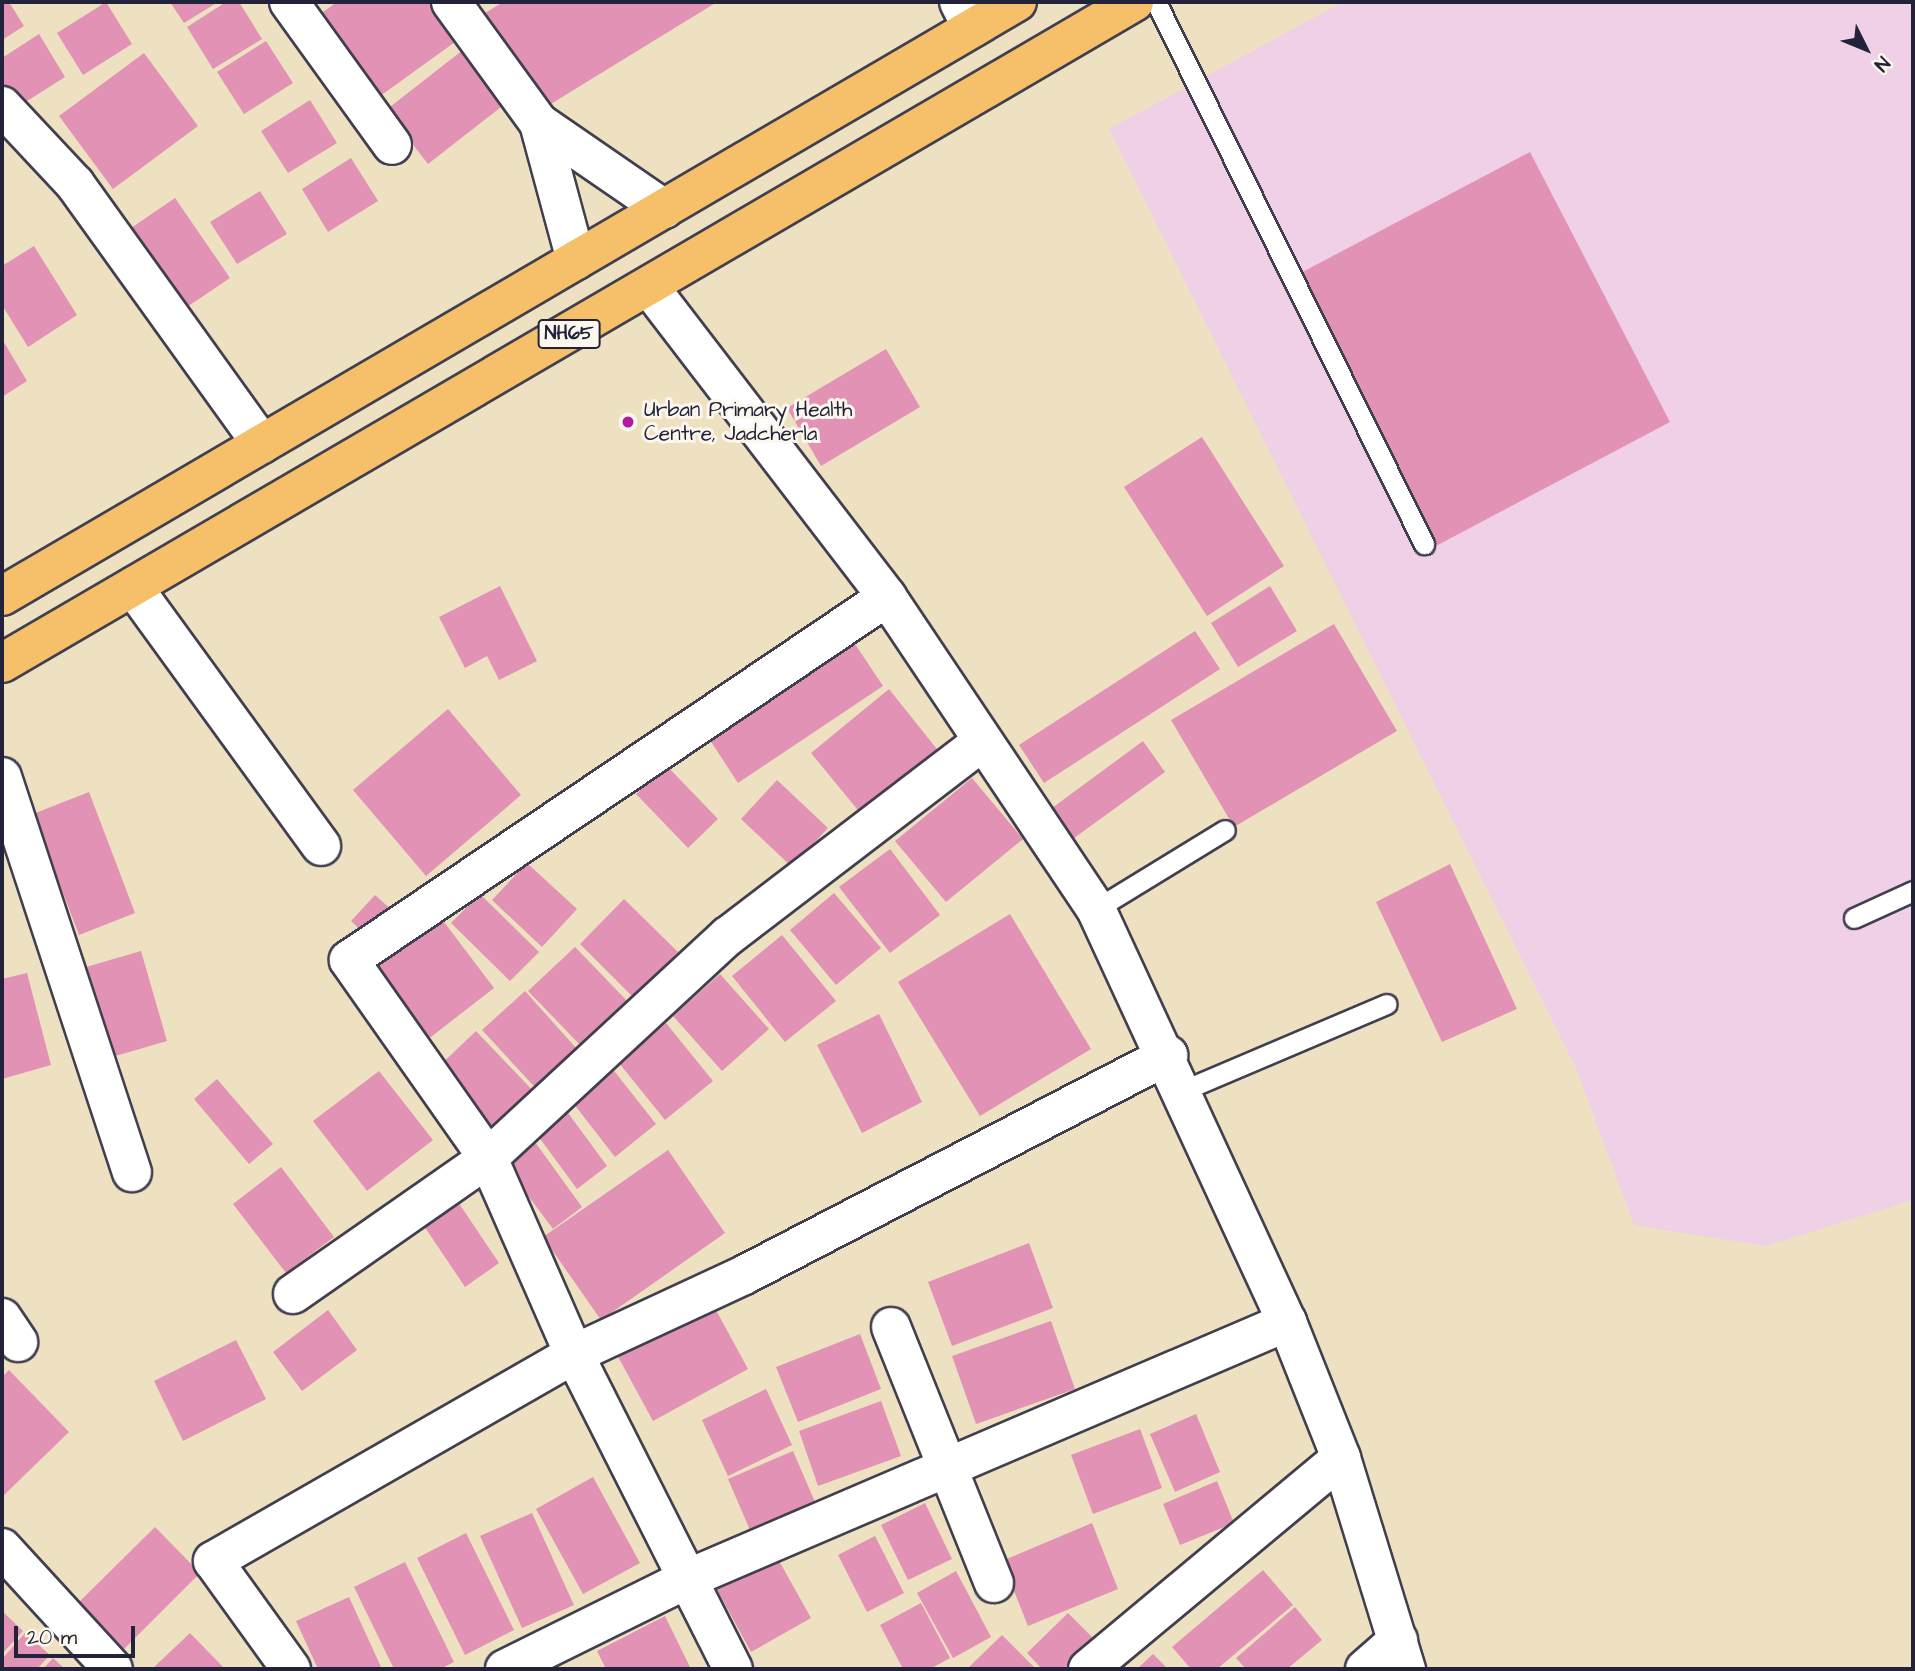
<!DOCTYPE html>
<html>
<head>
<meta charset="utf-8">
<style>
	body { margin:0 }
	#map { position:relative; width:1915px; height:1671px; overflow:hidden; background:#eee1c1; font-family:"Architects Daughter",sans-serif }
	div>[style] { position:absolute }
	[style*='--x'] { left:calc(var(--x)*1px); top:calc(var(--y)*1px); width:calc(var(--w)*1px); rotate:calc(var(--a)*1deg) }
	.built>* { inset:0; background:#efd0e6 }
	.building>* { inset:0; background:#e292b4 }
	.roads { filter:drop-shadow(2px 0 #413f4f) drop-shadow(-2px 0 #413f4f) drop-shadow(0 2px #413f4f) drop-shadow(0 -2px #413f4f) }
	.service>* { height:19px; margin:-9.5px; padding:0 9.5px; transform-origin:9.5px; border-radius:9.5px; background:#fff }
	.minor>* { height:38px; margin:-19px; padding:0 19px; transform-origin:19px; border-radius:19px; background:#fff }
	.tertiary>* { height:38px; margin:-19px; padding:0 19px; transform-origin:19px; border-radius:19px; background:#fff }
	.trunk>* { height:38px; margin:-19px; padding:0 19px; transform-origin:19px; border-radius:19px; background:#f6c06b }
	.dots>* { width:19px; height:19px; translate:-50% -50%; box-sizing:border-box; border:4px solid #fbf7ec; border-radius:50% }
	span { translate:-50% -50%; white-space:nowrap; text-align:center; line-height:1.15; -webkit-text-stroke:6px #fbf7ec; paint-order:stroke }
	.shield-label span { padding:2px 5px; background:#fbf7ec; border:2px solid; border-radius:5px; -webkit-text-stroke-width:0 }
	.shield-label { font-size:19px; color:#22223b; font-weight:700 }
	.poi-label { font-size:21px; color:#22223b }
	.left { translate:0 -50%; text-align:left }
	.frame { position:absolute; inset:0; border:4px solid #22223b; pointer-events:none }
	.north { position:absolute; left:1831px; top:14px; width:70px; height:70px; -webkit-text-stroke:5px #fbf7ec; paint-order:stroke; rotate:133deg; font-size:19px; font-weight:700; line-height:28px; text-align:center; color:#22223b }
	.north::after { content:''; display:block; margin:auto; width:24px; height:32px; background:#22223b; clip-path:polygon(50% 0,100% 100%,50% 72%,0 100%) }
	.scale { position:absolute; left:14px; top:1626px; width:121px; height:32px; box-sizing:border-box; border:4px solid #22223b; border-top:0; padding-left:9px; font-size:21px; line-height:24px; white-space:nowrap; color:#22223b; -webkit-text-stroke:5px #fbf7ec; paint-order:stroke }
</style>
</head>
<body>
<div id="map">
	<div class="built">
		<i style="clip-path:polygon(1343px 2px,1913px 2px,1913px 1200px,1766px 1246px,1634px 1225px,1576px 1068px,1109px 129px)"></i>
	</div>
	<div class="building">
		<i style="clip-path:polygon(2px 2px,9px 2px,24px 26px,2px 40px)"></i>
		<i style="clip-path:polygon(106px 2px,132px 44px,83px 75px,57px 33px)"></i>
		<i style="clip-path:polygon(170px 2px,218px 2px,184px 23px)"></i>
		<i style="clip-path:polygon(226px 2px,239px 2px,262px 39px,213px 69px,187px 27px)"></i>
		<i style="clip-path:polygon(337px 2px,437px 2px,462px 37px,376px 99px,316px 17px)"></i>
		<i style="clip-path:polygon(503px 2px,717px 2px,541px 110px,482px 15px)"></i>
		<i style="clip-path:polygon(39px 34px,65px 77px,16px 108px,2px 85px,2px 58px)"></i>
		<i style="clip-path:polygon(266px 41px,293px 83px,244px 114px,217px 72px)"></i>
		<i style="clip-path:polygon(468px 46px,510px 100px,428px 164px,386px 110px)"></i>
		<i style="clip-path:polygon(144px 53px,198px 126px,113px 189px,59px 116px)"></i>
		<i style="clip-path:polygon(310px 100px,337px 143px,288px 173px,261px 131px)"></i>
		<i style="clip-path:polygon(1530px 152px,1670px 422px,1434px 547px,1293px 277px)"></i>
		<i style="clip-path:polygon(351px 158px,378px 201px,328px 232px,302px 189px)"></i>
		<i style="clip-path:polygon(260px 191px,287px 234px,237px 264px,210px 222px)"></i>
		<i style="clip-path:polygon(175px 198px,230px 278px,175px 315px,121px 235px)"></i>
		<i style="clip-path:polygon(34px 246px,77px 315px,28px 347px,2px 305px,2px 266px)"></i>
		<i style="clip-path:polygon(2px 339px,27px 381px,2px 397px)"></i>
		<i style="clip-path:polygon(886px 349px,920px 407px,821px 466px,787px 408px)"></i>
		<i style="clip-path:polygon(1202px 437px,1284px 566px,1207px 616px,1124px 487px)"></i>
		<i style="clip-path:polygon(500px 586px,537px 661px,499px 680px,487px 656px,465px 668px,439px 617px)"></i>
		<i style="clip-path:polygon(1270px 586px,1297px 631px,1238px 667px,1211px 623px)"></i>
		<i style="clip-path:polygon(1334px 624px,1397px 731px,1234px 827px,1171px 720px)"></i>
		<i style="clip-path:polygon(1195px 631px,1220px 669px,1044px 783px,1019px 745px)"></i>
		<i style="clip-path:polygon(853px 641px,883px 686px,738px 783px,708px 737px)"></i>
		<i style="clip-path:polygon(889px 689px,948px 763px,871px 826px,811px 753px)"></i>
		<i style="clip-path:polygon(448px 709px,521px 795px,426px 876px,353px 790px)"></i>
		<i style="clip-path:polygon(1143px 741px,1165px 772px,1070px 841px,1048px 811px)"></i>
		<i style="clip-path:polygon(666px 765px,718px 819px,688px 848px,636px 794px)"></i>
		<i style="clip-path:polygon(972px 778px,1023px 839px,946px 902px,895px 841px)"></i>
		<i style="clip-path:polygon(777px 780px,828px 828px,792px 867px,741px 819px)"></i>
		<i style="clip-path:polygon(89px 792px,135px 913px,79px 935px,33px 814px)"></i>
		<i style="clip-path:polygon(890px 849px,940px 915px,890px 953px,839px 887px)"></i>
		<i style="clip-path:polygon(527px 863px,577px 909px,542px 947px,492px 900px)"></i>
		<i style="clip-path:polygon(1450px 864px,1517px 1009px,1442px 1042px,1376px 902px)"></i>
		<i style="clip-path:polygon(834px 893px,881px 948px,836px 985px,790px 930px)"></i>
		<i style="clip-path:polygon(480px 894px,539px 952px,510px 981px,451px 923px)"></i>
		<i style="clip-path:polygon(375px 895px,394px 912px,369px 938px,351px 921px)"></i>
		<i style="clip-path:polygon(624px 899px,678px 952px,633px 997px,580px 944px)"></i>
		<i style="clip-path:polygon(1010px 914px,1091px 1049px,980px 1116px,898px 982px)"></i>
		<i style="clip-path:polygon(441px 918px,494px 988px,427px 1040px,374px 970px)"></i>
		<i style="clip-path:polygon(782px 935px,836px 1001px,785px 1042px,732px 976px)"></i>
		<i style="clip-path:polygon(575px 947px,631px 1005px,584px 1049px,528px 991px)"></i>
		<i style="clip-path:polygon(141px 951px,167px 1041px,112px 1057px,86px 967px)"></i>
		<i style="clip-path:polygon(27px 973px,51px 1065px,2px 1079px,2px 979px)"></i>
		<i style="clip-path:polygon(720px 974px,769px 1029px,722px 1071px,673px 1016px)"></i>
		<i style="clip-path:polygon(525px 991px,585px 1058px,543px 1096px,482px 1030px)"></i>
		<i style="clip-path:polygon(879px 1014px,922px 1102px,862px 1133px,817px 1045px)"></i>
		<i style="clip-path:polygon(666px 1023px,713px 1081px,665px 1120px,619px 1063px)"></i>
		<i style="clip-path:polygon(476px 1031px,537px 1095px,492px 1137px,433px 1072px)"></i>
		<i style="clip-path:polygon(611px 1067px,656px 1124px,615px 1157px,570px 1099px)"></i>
		<i style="clip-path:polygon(379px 1071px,433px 1140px,367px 1191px,313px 1121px)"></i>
		<i style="clip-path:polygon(217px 1079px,273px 1144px,249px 1164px,194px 1099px)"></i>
		<i style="clip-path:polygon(560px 1102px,607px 1166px,577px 1189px,530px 1125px)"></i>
		<i style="clip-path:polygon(535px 1142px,582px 1207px,553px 1229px,505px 1165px)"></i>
		<i style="clip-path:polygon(668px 1150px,725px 1233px,601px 1320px,543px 1237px)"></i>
		<i style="clip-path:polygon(281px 1167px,334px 1237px,286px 1273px,233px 1204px)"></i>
		<i style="clip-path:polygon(456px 1199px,499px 1263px,465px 1287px,422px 1223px)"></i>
		<i style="clip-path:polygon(1029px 1243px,1053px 1308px,952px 1346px,928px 1282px)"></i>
		<i style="clip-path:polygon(711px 1301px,748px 1369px,653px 1421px,616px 1353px)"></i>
		<i style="clip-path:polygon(328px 1310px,357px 1350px,302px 1391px,273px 1352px)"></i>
		<i style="clip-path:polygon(1051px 1321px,1075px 1389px,976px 1424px,952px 1356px)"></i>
		<i style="clip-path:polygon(860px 1334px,881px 1389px,798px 1422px,776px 1367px)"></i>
		<i style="clip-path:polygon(236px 1340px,266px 1399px,183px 1441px,154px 1381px)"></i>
		<i style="clip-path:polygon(9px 1370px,69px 1432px,2px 1497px,2px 1377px)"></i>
		<i style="clip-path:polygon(766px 1389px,792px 1445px,728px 1476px,702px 1420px)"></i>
		<i style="clip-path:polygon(881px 1401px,901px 1456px,818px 1486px,799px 1431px)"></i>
		<i style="clip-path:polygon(1196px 1414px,1220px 1472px,1175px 1492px,1150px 1434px)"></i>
		<i style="clip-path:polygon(1140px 1429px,1162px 1488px,1093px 1514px,1071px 1455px)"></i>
		<i style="clip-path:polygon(793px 1451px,815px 1502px,750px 1530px,728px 1479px)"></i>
		<i style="clip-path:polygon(593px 1477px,640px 1563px,583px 1594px,536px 1509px)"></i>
		<i style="clip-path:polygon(1217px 1481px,1234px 1523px,1180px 1545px,1163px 1504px)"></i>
		<i style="clip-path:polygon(925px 1503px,952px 1559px,908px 1580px,881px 1525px)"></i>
		<i style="clip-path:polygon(532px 1513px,574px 1605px,522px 1628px,480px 1536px)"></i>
		<i style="clip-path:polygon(1092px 1523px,1118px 1589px,1028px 1626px,1002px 1561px)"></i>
		<i style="clip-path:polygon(155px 1527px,200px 1573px,118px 1655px,73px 1608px)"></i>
		<i style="clip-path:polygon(466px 1533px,514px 1630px,465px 1655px,417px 1558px)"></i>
		<i style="clip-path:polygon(875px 1536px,904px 1593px,867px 1612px,838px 1555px)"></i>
		<i style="clip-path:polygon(773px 1550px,811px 1618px,751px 1652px,714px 1584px)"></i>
		<i style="clip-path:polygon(405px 1562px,454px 1662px,440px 1669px,394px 1669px,354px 1587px)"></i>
		<i style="clip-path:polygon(1263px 1570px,1293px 1605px,1217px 1669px,1191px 1669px,1172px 1647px)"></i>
		<i style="clip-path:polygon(956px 1571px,991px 1637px,953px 1658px,917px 1593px)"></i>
		<i style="clip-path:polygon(349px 1597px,382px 1669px,318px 1669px,296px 1621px)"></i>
		<i style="clip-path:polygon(921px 1603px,950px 1658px,930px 1669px,903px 1669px,880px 1625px)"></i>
		<i style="clip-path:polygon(1295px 1607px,1322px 1640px,1287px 1669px,1246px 1669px,1236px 1658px)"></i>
		<i style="clip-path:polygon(2px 1611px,23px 1631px,2px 1654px)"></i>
		<i style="clip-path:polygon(1068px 1613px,1104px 1649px,1083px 1669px,1042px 1669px,1027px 1653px)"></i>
		<i style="clip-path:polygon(665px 1616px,690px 1667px,606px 1669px,597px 1651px)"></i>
		<i style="clip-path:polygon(25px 1633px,50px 1655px,37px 1669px,2px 1669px,2px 1659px)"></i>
		<i style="clip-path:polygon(190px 1633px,225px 1669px,152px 1669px)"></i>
		<i style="clip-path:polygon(1002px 1635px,1036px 1669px,967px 1669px)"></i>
		<i style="clip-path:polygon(1153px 1654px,1168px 1669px,1137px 1669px)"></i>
		<i style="clip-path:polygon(53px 1658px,65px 1669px,43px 1669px)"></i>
	</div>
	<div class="roads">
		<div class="service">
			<i style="--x:1156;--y:2;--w:605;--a:63.69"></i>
			<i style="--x:1096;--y:909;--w:151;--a:-31.5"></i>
			<i style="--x:1854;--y:918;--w:65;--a:-24.6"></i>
			<i style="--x:1184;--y:1090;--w:220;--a:-23"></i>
		</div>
		<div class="minor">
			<i style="--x:289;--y:2;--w:176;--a:54.2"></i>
			<i style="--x:451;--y:2;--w:150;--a:54"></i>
			<i style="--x:539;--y:123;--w:152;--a:34.5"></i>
			<i style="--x:959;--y:2;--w:29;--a:63"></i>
			<i style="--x:2;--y:106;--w:107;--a:46.9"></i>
			<i style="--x:75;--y:184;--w:320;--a:54.3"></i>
			<i style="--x:539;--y:123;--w:142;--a:74.9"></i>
			<i style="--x:133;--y:587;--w:320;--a:54"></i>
			<i style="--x:2;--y:777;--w:416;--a:71.8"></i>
			<i style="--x:293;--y:1294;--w:238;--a:-34.9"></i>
			<i style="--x:488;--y:1158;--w:327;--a:-42.8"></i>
			<i style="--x:728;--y:936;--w:317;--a:-37.4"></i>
			<i style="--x:2;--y:1318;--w:29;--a:56"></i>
			<i style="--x:891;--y:1327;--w:276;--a:68.1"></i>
			<i style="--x:2;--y:1548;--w:164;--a:47.5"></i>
			<i style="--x:291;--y:1669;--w:133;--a:-125.8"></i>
			<i style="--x:213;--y:1561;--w:416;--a:-29.8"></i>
			<i style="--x:574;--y:1354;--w:187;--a:-24.9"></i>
			<i style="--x:744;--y:1275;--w:478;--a:-27.4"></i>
			<i style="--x:505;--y:1669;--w:203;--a:-26.3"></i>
			<i style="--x:687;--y:1579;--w:653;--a:-23.19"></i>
			<i style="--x:733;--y:1669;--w:353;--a:-116.8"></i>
			<i style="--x:574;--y:1354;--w:214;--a:-113.7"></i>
			<i style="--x:488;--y:1158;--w:242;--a:-125.1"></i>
			<i style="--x:349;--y:960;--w:649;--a:-34.01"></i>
			<i style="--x:1088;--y:1669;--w:329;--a:-39.8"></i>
			<i style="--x:1365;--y:1669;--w:44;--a:-41.3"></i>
		</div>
		<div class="tertiary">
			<i style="--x:650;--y:288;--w:389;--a:52.5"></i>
			<i style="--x:887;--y:597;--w:376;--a:56.2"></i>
			<i style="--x:1096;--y:909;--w:455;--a:65.2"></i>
			<i style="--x:1287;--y:1322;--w:146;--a:68.3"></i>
			<i style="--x:1341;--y:1458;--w:221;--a:72.9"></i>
		</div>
		<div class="trunk">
			<i style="--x:2;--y:596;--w:1176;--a:-30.34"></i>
			<i style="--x:2;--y:663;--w:1311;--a:-30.28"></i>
		</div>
	</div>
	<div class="dots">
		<i style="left:628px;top:422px;background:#b5179e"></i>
	</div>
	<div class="shield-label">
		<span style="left:569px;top:334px">NH65</span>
	</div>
	<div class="poi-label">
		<span class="left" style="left:644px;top:422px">Urban Primary Health<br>Centre, Jadcherla</span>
	</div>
	<div class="frame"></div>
	<div class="north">N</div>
	<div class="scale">20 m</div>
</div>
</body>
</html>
